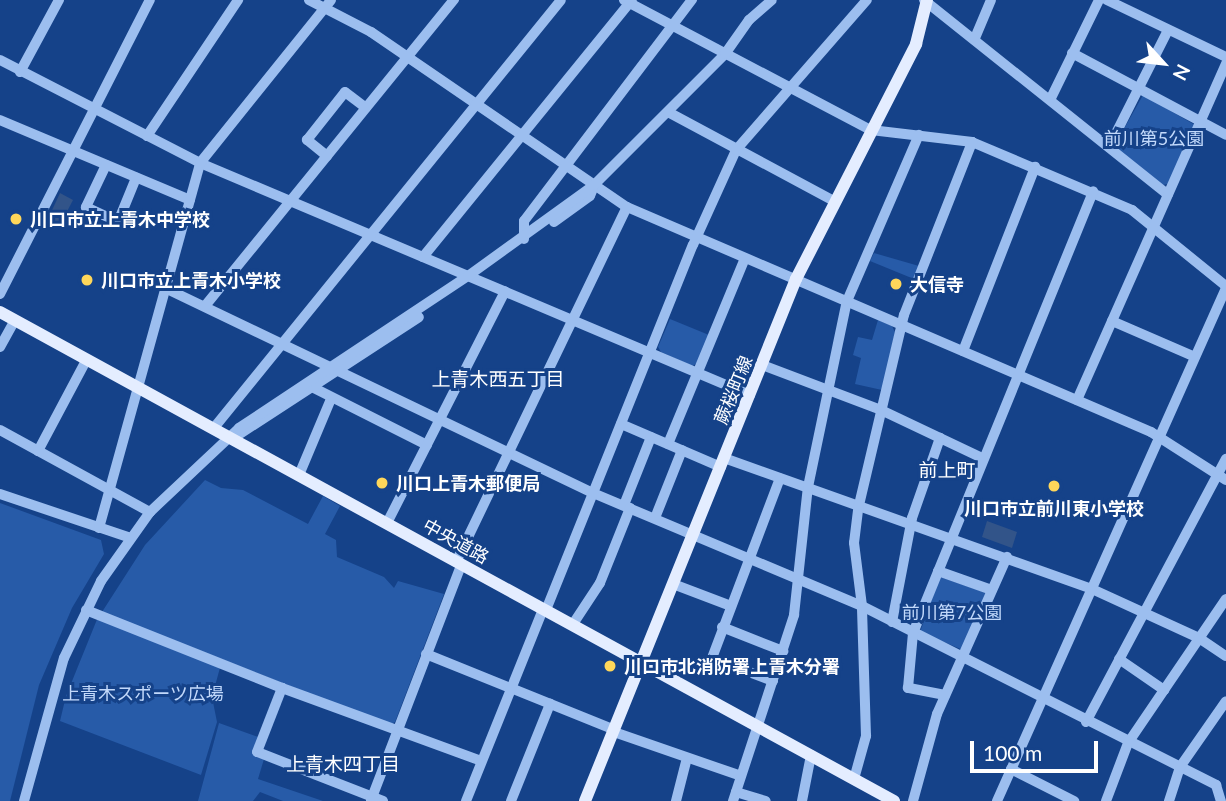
<!DOCTYPE html>
<html>
<head>
<meta charset="utf-8">
<style>
	body { margin:0 }
	#map { position:relative; width:1226px; height:801px; overflow:hidden; background:#154289; font-family:Lato,"Noto Sans JP",sans-serif }
	div>[style] { position:absolute }
	[style*='--x'] { left:calc(var(--x)*1px); top:calc(var(--y)*1px); width:calc(var(--w)*1px); rotate:calc(var(--a)*1deg) }
	.green>* { inset:0; background:#275ba8 }
	.water>* { inset:0; background:#325489 }
	.minor>* { height:10px; margin:-5px; padding:0 5px; transform-origin:5px; border-radius:5px; background:#9cbeef }
	.major>* { height:12px; margin:-6px; padding:0 6px; transform-origin:6px; border-radius:6px; background:#e4edff }
	.dots>* { width:19px; height:19px; translate:-50% -50%; box-sizing:border-box; border:4px solid #154289; border-radius:50% }
	span { translate:-50% -50%; white-space:nowrap; text-align:center; line-height:1.15; -webkit-text-stroke:6px #154289; paint-order:stroke }
	.park-label { font-size:18px; color:#c2d9fb }
	.poi-label { font-size:18px; color:#fff; font-weight:700 }
	.left { translate:0 -50%; text-align:left }
	.street-label { font-size:18px; color:#fff }
	.neighbourhood-label { font-size:19px; color:#fff }
	.north { position:absolute; left:1128px; top:28px; width:70px; height:70px; -webkit-text-stroke:5px #154289; paint-order:stroke; rotate:117deg; font-size:19px; font-weight:700; line-height:28px; text-align:center; color:#fff }
	.north::after { content:''; display:block; margin:auto; width:24px; height:32px; background:#fff; clip-path:polygon(50% 0,100% 100%,50% 72%,0 100%) }
	.scale { position:absolute; left:970px; top:741px; width:128px; height:32px; box-sizing:border-box; border:4px solid #fff; border-top:0; padding-left:9px; font-size:21px; line-height:24px; white-space:nowrap; color:#fff; -webkit-text-stroke:5px #154289; paint-order:stroke }
</style>
</head>
<body>
<div id="map">
	<div class="green">
		<i style="clip-path:polygon(1143px 95px,1195px 125px,1168px 184px,1162px 185px,1117px 149px,1116px 143px)"></i>
		<i style="clip-path:polygon(874px 253px,919px 266px,914px 279px,870px 261px)"></i>
		<i style="clip-path:polygon(670px 319px,709px 335px,698px 363px,692px 366px,661px 352px,658px 347px)"></i>
		<i style="clip-path:polygon(878px 320px,892px 326px,895px 332px,882px 390px,855px 384px,861px 358px,853px 355px,858px 337px,872px 340px)"></i>
		<i style="clip-path:polygon(205px 480px,221px 488px,243px 490px,308px 524px,323px 496px,340px 506px,325px 534px,336px 540px,337px 557px,384px 577px,394px 588px,398px 581px,444px 594px,395px 722px,389px 725px,102px 612px,145px 545px)"></i>
		<i style="clip-path:polygon(0 503px,101px 540px,104px 554px,72px 608px,39px 685px,10px 801px,0 801px)"></i>
		<i style="clip-path:polygon(940px 577px,987px 593px,963px 650px,920px 632px)"></i>
		<i style="clip-path:polygon(98px 617px,221px 664px,212px 697px,217px 722px,201px 775px,60px 721px,66px 696px)"></i>
		<i style="clip-path:polygon(219px 723px,258px 737px,252px 754px,264px 759px,258px 779px,323px 801px,283px 801px,260px 792px,253px 801px,198px 801px)"></i>
	</div>
	<div class="water">
		<i style="clip-path:polygon(60px 193px,73px 200px,59px 227px,47px 221px)"></i>
		<i style="clip-path:polygon(987px 521px,1017px 532px,1012px 548px,982px 537px)"></i>
	</div>
	<div class="minor">
		<i style="--x:309;--y:0;--w:70;--a:27.3"></i>
		<i style="--x:371;--y:32;--w:310;--a:34.4"></i>
		<i style="--x:627;--y:207;--w:570;--a:23.24"></i>
		<i style="--x:1151;--y:432;--w:89;--a:32.6"></i>
		<i style="--x:624;--y:0;--w:279;--a:27.8"></i>
		<i style="--x:871;--y:130;--w:102;--a:6.8"></i>
		<i style="--x:972;--y:142;--w:174;--a:23"></i>
		<i style="--x:1132;--y:210;--w:121;--a:39"></i>
		<i style="--x:924;--y:0;--w:312;--a:38.6"></i>
		<i style="--x:1107;--y:0;--w:132;--a:25.6"></i>
		<i style="--x:975;--y:38;--w:41;--a:-67.2"></i>
		<i style="--x:1072;--y:53;--w:174;--a:28"></i>
		<i style="--x:0;--y:60;--w:225;--a:27.2"></i>
		<i style="--x:200;--y:163;--w:597;--a:22.87"></i>
		<i style="--x:20;--y:72;--w:82;--a:-61.6"></i>
		<i style="--x:1051;--y:98;--w:109;--a:-63.9"></i>
		<i style="--x:668;--y:112;--w:188;--a:28.2"></i>
		<i style="--x:0;--y:120;--w:206;--a:22.8"></i>
		<i style="--x:147;--y:136;--w:164;--a:-56.2"></i>
		<i style="--x:1109;--y:147;--w:131;--a:-63.2"></i>
		<i style="--x:327;--y:156;--w:26;--a:-141"></i>
		<i style="--x:307;--y:140;--w:61;--a:-51.6"></i>
		<i style="--x:345;--y:92;--w:26;--a:37"></i>
		<i style="--x:106;--y:165;--w:47;--a:115.5"></i>
		<i style="--x:86;--y:207;--w:35;--a:25"></i>
		<i style="--x:118;--y:222;--w:48;--a:-67.8"></i>
		<i style="--x:554;--y:222;--w:44;--a:-35.8"></i>
		<i style="--x:590;--y:196;--w:11;--a:-68"></i>
		<i style="--x:524;--y:239;--w:18;--a:-90"></i>
		<i style="--x:524;--y:221;--w:278;--a:-52.8"></i>
		<i style="--x:423;--y:257;--w:331;--a:-50.9"></i>
		<i style="--x:165;--y:288;--w:475;--a:25.6"></i>
		<i style="--x:593;--y:493;--w:292;--a:22.8"></i>
		<i style="--x:862;--y:606;--w:397;--a:26.8"></i>
		<i style="--x:1216;--y:785;--w:17;--a:73"></i>
		<i style="--x:0;--y:294;--w:330;--a:-63"></i>
		<i style="--x:205;--y:306;--w:395;--a:-50.9"></i>
		<i style="--x:1112;--y:321;--w:90;--a:23.4"></i>
		<i style="--x:0;--y:347;--w:31;--a:-61"></i>
		<i style="--x:963;--y:351;--w:198;--a:-68.6"></i>
		<i style="--x:762;--y:365;--w:127;--a:20.7"></i>
		<i style="--x:881;--y:410;--w:112;--a:25.4"></i>
		<i style="--x:310;--y:386;--w:131;--a:26.8"></i>
		<i style="--x:1077;--y:400;--w:368;--a:-66.1"></i>
		<i style="--x:621;--y:424;--w:109;--a:23.3"></i>
		<i style="--x:213;--y:429;--w:552;--a:-50.95"></i>
		<i style="--x:0;--y:430;--w:171;--a:28.7"></i>
		<i style="--x:232;--y:439;--w:223;--a:-33.1"></i>
		<i style="--x:668;--y:444;--w:201;--a:-67.5"></i>
		<i style="--x:38;--y:451;--w:104;--a:-62"></i>
		<i style="--x:724;--y:458;--w:391;--a:19.6"></i>
		<i style="--x:1092;--y:589;--w:118;--a:24.6"></i>
		<i style="--x:1199;--y:638;--w:32;--a:34"></i>
		<i style="--x:299;--y:475;--w:82;--a:-67.2"></i>
		<i style="--x:0;--y:494;--w:135;--a:18.6"></i>
		<i style="--x:624;--y:505;--w:73;--a:-68.3"></i>
		<i style="--x:655;--y:518;--w:73;--a:-68.3"></i>
		<i style="--x:387;--y:523;--w:260;--a:-63"></i>
		<i style="--x:99;--y:528;--w:379;--a:-74.5"></i>
		<i style="--x:200;--y:163;--w:209;--a:-51.2"></i>
		<i style="--x:456;--y:562;--w:394;--a:-64.3"></i>
		<i style="--x:938;--y:571;--w:57;--a:19.4"></i>
		<i style="--x:673;--y:584;--w:62;--a:20.8"></i>
		<i style="--x:86;--y:610;--w:211;--a:21.7"></i>
		<i style="--x:546;--y:610;--w:393;--a:-68.1"></i>
		<i style="--x:693;--y:245;--w:104;--a:-65.6"></i>
		<i style="--x:736;--y:150;--w:199;--a:-48.9"></i>
		<i style="--x:892;--y:622;--w:106;--a:-79.1"></i>
		<i style="--x:912;--y:518;--w:85;--a:-70.7"></i>
		<i style="--x:573;--y:624;--w:49;--a:-56.6"></i>
		<i style="--x:600;--y:583;--w:81;--a:-68.2"></i>
		<i style="--x:722;--y:627;--w:66;--a:21.5"></i>
		<i style="--x:426;--y:654;--w:204;--a:21.9"></i>
		<i style="--x:1119;--y:659;--w:55;--a:34.6"></i>
		<i style="--x:773;--y:681;--w:65;--a:-159.3"></i>
		<i style="--x:712;--y:658;--w:192;--a:-69.3"></i>
		<i style="--x:945;--y:695;--w:38;--a:-169"></i>
		<i style="--x:908;--y:688;--w:55;--a:-84.8"></i>
		<i style="--x:913;--y:633;--w:477;--a:-67.8"></i>
		<i style="--x:1086;--y:722;--w:298;--a:-62"></i>
		<i style="--x:614;--y:732;--w:134;--a:19.1"></i>
		<i style="--x:1011;--y:769;--w:71;--a:26.9"></i>
		<i style="--x:854;--y:779;--w:45;--a:-74.4"></i>
		<i style="--x:866;--y:736;--w:130;--a:-91.8"></i>
		<i style="--x:862;--y:606;--w:64;--a:-97.2"></i>
		<i style="--x:854;--y:543;--w:38;--a:-83"></i>
		<i style="--x:859;--y:505;--w:195;--a:-76.7"></i>
		<i style="--x:904;--y:315;--w:186;--a:-68.5"></i>
		<i style="--x:736;--y:792;--w:31;--a:17"></i>
		<i style="--x:371;--y:800;--w:252;--a:-69"></i>
		<i style="--x:24;--y:801;--w:148;--a:-74.4"></i>
		<i style="--x:64;--y:658;--w:85;--a:-64.3"></i>
		<i style="--x:101;--y:581;--w:85;--a:-54.6"></i>
		<i style="--x:150;--y:512;--w:122;--a:-43.3"></i>
		<i style="--x:239;--y:428;--w:275;--a:-33.6"></i>
		<i style="--x:468;--y:276;--w:155;--a:-35.8"></i>
		<i style="--x:594;--y:185;--w:185;--a:-45"></i>
		<i style="--x:725;--y:54;--w:42;--a:-54.8"></i>
		<i style="--x:749;--y:20;--w:30;--a:-41"></i>
		<i style="--x:383;--y:801;--w:135;--a:-158.7"></i>
		<i style="--x:257;--y:752;--w:69;--a:-68.7"></i>
		<i style="--x:282;--y:688;--w:212;--a:20.1"></i>
		<i style="--x:466;--y:801;--w:207;--a:-68.1"></i>
		<i style="--x:511;--y:801;--w:105;--a:-68.1"></i>
		<i style="--x:676;--y:801;--w:44;--a:-75.7"></i>
		<i style="--x:733;--y:801;--w:196;--a:-71.8"></i>
		<i style="--x:794;--y:615;--w:129;--a:-83.8"></i>
		<i style="--x:808;--y:487;--w:190;--a:-78.2"></i>
		<i style="--x:847;--y:301;--w:181;--a:-66.6"></i>
		<i style="--x:802;--y:801;--w:47;--a:-78.9"></i>
		<i style="--x:913;--y:801;--w:90;--a:-74.6"></i>
		<i style="--x:937;--y:714;--w:172;--a:-66"></i>
		<i style="--x:997;--y:801;--w:562;--a:-65.94"></i>
		<i style="--x:1106;--y:801;--w:62;--a:-69.2"></i>
		<i style="--x:1128;--y:743;--w:174;--a:-55.8"></i>
		<i style="--x:1169;--y:801;--w:36;--a:-72"></i>
		<i style="--x:1180;--y:767;--w:80;--a:-55.1"></i>
	</div>
	<div class="major">
		<i style="--x:0;--y:312;--w:1019;--a:28.68"></i>
		<i style="--x:585;--y:801;--w:563;--a:-67.99"></i>
		<i style="--x:796;--y:279;--w:264;--a:-62.9"></i>
		<i style="--x:916;--y:44;--w:45;--a:-76"></i>
	</div>
	<div class="dots">
		<i style="left:16px;top:219px;background:#ffd75a"></i>
		<i style="left:87px;top:280px;background:#ffd75a"></i>
		<i style="left:896px;top:284px;background:#ffd75a"></i>
		<i style="left:382px;top:483px;background:#ffd75a"></i>
		<i style="left:1054px;top:486px;background:#ffd75a"></i>
		<i style="left:610px;top:666px;background:#ffd75a"></i>
	</div>
	<div class="park-label">
		<span style="left:1154px;top:138px">前川第5公園</span>
		<span style="left:952px;top:612px">前川第7公園</span>
		<span style="left:143px;top:693px">上青木スポーツ広場</span>
	</div>
	<div class="poi-label">
		<span class="left" style="left:30px;top:219px">川口市立上青木中学校</span>
		<span class="left" style="left:101px;top:280px">川口市立上青木小学校</span>
		<span class="left" style="left:910px;top:284px">大信寺</span>
		<span class="left" style="left:396px;top:483px">川口上青木郵便局</span>
		<span style="left:1054px;top:508px">川口市立前川東小学校</span>
		<span class="left" style="left:624px;top:666px">川口市北消防署上青木分署</span>
	</div>
	<div class="street-label">
		<span style="left:733px;top:390px;rotate:-68deg">蕨桜町線</span>
		<span style="left:456px;top:541px;rotate:29deg">中央道路</span>
	</div>
	<div class="neighbourhood-label">
		<span style="left:498px;top:379px">上青木西五丁目</span>
		<span style="left:947px;top:470px">前上町</span>
		<span style="left:343px;top:764px">上青木四丁目</span>
	</div>
	<div class="north">N</div>
	<div class="scale">100 m</div>
</div>
</body>
</html>
